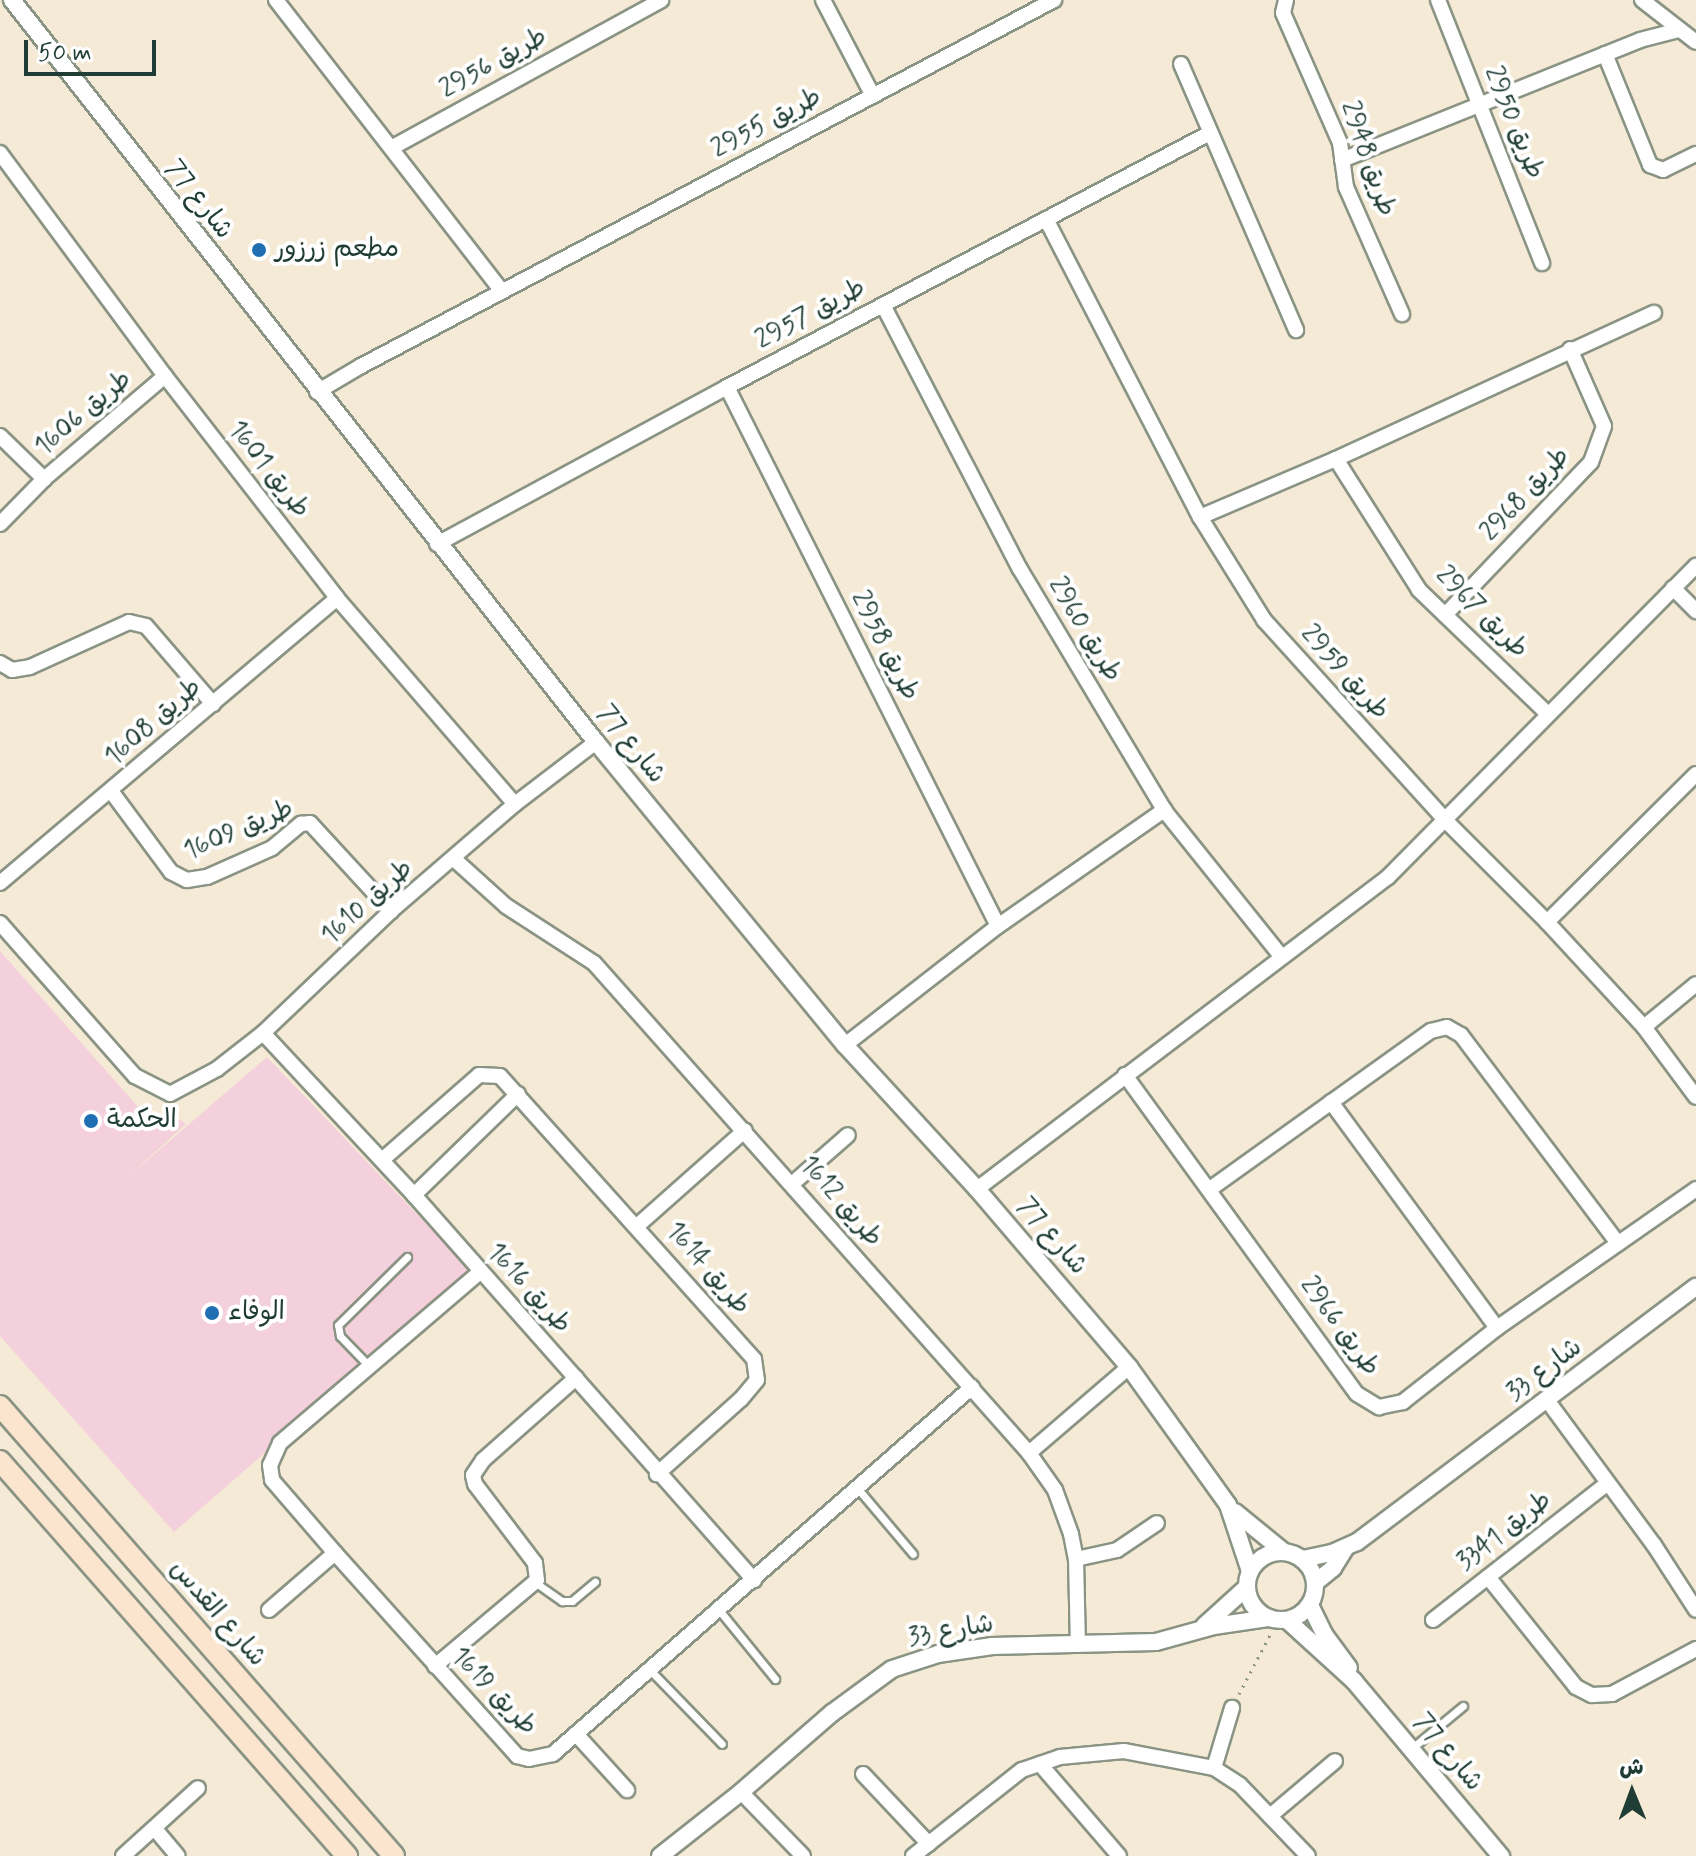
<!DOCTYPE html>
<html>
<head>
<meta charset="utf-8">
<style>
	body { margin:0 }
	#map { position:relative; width:1696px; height:1856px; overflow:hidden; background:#f5ead5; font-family:Mynerve,"Playpen Sans Arabic",sans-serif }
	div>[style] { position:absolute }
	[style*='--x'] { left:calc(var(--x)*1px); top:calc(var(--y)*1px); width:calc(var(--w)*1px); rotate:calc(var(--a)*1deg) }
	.built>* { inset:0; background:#f4cfdc }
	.path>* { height:3px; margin-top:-1.5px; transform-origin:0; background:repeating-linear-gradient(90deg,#8a9484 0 2px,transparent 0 8px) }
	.roads { filter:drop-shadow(2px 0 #8a9484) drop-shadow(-2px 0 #8a9484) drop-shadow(0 2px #8a9484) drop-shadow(0 -2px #8a9484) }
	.service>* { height:7px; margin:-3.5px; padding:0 3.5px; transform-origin:3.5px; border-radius:3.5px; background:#fff }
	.minor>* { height:14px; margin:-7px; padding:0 7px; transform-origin:7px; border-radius:7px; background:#fff }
	.tertiary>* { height:16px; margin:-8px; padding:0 8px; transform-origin:8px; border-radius:8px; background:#fff }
	.tertiary>.ring { margin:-8px; padding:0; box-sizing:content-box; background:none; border:16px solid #fff; border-radius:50% }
	.secondary>* { height:20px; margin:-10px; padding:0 10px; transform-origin:10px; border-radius:10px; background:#fce5cf }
	.dots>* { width:22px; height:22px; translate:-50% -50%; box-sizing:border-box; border:4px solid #fff; border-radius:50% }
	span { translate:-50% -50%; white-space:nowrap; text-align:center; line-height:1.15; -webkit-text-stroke:8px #fff; paint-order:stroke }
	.street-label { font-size:26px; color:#1f3d34 }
	.poi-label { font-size:26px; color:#1f3d34 }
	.left { translate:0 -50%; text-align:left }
	.north { position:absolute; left:1592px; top:1752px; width:80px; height:80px; -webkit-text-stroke:6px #fff; paint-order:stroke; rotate:359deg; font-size:22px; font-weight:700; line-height:32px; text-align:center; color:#1f3d34 }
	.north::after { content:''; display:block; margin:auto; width:28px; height:36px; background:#1f3d34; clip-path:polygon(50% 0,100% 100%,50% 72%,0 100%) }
	.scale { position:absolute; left:24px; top:40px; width:132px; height:36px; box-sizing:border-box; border:4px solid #1f3d34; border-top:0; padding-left:10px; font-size:24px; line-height:28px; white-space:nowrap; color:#1f3d34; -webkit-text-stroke:6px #fff; paint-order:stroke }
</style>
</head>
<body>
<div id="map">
	<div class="built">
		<i style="clip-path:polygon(0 951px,147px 1117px,173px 1115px,186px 1124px,122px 1182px,267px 1057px,472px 1272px,174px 1532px,0 1336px)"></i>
	</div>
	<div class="path">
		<i style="--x:1239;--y:1694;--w:69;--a:-62.3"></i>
	</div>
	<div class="roads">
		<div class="service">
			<i style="--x:370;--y:1367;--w:43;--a:-134.1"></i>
			<i style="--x:340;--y:1336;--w:11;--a:-100"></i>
			<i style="--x:338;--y:1325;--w:97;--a:-44.6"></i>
			<i style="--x:858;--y:1489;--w:85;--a:49.8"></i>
			<i style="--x:536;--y:1583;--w:32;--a:35"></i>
			<i style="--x:562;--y:1601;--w:10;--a:0"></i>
			<i style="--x:572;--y:1601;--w:30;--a:-40"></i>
			<i style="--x:719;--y:1610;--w:89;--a:50.9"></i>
			<i style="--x:650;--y:1670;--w:103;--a:45.8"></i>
			<i style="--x:1412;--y:1748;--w:66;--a:-39.5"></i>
		</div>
		<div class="minor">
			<i style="--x:276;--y:0;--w:368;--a:52.2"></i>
			<i style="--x:823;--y:0;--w:108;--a:62.5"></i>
			<i style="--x:1286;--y:0;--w:13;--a:103"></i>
			<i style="--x:1283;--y:13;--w:142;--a:66.3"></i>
			<i style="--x:1340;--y:143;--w:44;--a:82.2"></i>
			<i style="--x:1346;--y:187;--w:139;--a:66.2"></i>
			<i style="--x:1438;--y:0;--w:283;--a:68.4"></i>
			<i style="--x:1642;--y:0;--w:68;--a:37.9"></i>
			<i style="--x:1605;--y:54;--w:120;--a:67.9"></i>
			<i style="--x:1650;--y:165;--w:14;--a:21"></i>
			<i style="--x:1663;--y:170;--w:37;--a:-26"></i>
			<i style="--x:1181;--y:64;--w:290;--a:66.6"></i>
			<i style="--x:393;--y:147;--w:306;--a:-28.7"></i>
			<i style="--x:0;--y:153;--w:277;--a:53.5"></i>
			<i style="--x:165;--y:376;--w:281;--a:52.2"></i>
			<i style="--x:337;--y:598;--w:272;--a:49.2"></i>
			<i style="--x:1342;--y:160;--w:321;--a:-21.9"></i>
			<i style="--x:1640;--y:40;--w:40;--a:-14.4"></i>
			<i style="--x:1046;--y:219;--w:335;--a:62.7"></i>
			<i style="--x:1200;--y:517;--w:121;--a:58.1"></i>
			<i style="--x:1264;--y:620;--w:271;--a:47.8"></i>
			<i style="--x:1446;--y:821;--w:143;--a:45"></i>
			<i style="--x:1547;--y:922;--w:143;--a:47.3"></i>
			<i style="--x:1644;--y:1027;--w:87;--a:53.4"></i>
			<i style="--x:883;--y:305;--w:297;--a:62.6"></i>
			<i style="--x:1020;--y:569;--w:281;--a:59.1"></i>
			<i style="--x:1164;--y:810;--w:187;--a:51.3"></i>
			<i style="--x:727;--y:387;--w:603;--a:63.31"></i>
			<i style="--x:317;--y:392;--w:51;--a:-30.6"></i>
			<i style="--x:361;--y:366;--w:784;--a:-27.84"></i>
			<i style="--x:0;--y:436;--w:62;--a:44.3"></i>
			<i style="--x:1336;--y:459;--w:155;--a:57.6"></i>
			<i style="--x:1419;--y:590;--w:179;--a:43.9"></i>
			<i style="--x:1200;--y:517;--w:148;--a:-23.1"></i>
			<i style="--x:1336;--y:459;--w:350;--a:-24.7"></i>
			<i style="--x:0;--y:524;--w:63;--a:-45.6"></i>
			<i style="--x:44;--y:479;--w:159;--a:-40.4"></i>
			<i style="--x:437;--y:544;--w:330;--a:-28.4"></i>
			<i style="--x:727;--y:387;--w:546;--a:-27.74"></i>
			<i style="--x:1673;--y:588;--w:33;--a:45"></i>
			<i style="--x:1445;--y:615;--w:211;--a:-46.3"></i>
			<i style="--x:1591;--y:462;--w:38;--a:-70"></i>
			<i style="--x:1604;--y:426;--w:84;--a:-113.8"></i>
			<i style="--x:0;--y:663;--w:14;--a:30"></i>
			<i style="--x:12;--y:670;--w:18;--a:-9"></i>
			<i style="--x:30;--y:667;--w:109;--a:-24.4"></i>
			<i style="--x:129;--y:622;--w:17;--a:13"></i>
			<i style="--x:146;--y:626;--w:103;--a:49.3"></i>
			<i style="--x:111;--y:791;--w:101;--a:53.5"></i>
			<i style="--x:171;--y:872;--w:18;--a:27"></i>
			<i style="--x:187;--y:880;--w:20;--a:-9"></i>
			<i style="--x:207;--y:877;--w:71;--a:-24"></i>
			<i style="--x:272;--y:848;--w:38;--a:-40"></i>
			<i style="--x:301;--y:824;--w:9;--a:-6"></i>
			<i style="--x:310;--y:823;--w:120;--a:47.4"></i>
			<i style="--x:454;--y:859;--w:70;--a:42.1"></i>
			<i style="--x:506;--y:906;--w:105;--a:32.9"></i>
			<i style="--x:594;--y:963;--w:655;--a:48.4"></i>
			<i style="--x:1029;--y:1453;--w:45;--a:54.9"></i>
			<i style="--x:1055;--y:1490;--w:47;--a:70"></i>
			<i style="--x:1071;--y:1534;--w:25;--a:79"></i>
			<i style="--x:1076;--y:1559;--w:86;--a:88.7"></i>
			<i style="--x:0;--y:883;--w:441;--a:-40.2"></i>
			<i style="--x:1547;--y:922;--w:210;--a:-44.8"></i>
			<i style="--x:0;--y:923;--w:204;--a:48.6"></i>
			<i style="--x:135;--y:1076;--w:39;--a:27"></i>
			<i style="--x:170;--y:1094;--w:53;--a:-28"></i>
			<i style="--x:217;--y:1069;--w:58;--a:-38"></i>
			<i style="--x:263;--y:1033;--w:177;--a:-43.6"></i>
			<i style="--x:391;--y:911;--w:164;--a:-40.8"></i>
			<i style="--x:515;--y:804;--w:102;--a:-37.4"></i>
			<i style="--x:1644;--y:1027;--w:67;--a:-39.6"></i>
			<i style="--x:263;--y:1033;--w:221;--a:47"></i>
			<i style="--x:414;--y:1195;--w:514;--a:48.55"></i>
			<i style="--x:845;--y:1045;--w:194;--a:-37.9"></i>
			<i style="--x:998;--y:926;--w:203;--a:-34.9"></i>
			<i style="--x:1125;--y:1075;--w:394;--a:54"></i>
			<i style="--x:1357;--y:1394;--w:26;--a:31"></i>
			<i style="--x:1379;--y:1407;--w:25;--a:-12"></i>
			<i style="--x:1403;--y:1402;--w:120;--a:-38.2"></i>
			<i style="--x:1497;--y:1328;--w:243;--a:-34.9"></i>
			<i style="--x:1331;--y:1102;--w:280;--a:53.7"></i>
			<i style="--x:382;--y:1160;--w:129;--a:-41.2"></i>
			<i style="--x:479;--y:1075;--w:21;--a:3"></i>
			<i style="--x:500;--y:1076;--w:380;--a:48.1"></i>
			<i style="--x:754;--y:1359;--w:21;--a:82"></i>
			<i style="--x:757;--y:1380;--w:25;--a:130"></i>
			<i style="--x:741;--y:1399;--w:113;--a:138.2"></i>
			<i style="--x:792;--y:1184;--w:74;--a:-41.2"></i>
			<i style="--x:977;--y:1189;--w:516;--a:-37.2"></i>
			<i style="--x:1388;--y:877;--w:438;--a:-45.3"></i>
			<i style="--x:1210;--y:1189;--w:272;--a:-35.6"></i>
			<i style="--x:1431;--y:1031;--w:16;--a:-14"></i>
			<i style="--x:1447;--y:1027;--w:16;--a:30"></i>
			<i style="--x:1461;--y:1035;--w:261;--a:53"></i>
			<i style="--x:414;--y:1195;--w:145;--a:-44.2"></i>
			<i style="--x:637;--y:1226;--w:144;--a:-41.6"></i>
			<i style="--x:480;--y:1272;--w:263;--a:139.5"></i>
			<i style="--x:280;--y:1443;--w:24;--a:114"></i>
			<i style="--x:270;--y:1465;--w:15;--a:82"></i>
			<i style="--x:272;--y:1480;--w:96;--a:49.2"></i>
			<i style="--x:335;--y:1553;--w:273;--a:48.1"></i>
			<i style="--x:517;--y:1756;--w:12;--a:14"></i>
			<i style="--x:529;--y:1759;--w:25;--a:-12"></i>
			<i style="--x:553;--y:1754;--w:557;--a:-41.21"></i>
			<i style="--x:1547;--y:1400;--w:180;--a:53.6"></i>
			<i style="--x:1654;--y:1545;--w:77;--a:57.1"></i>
			<i style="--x:1029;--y:1453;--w:132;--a:-40.7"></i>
			<i style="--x:1076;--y:1559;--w:42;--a:-12.4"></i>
			<i style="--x:1117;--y:1550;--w:48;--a:-34"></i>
			<i style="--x:1488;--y:1577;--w:141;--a:51.3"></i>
			<i style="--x:1576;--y:1687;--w:18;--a:27"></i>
			<i style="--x:1592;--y:1695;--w:20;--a:-3"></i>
			<i style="--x:1612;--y:1694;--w:95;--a:-28.2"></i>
			<i style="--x:269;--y:1610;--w:87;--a:-40.8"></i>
			<i style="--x:1433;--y:1620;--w:222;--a:-38.1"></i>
			<i style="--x:435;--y:1666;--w:133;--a:-40.1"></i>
			<i style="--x:537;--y:1580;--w:17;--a:-97"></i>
			<i style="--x:535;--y:1563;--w:99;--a:-127.2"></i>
			<i style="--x:475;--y:1484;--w:9;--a:-103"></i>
			<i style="--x:473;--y:1475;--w:18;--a:-56"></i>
			<i style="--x:483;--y:1460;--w:124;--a:-41.4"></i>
			<i style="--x:576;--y:1734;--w:76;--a:47.7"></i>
			<i style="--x:1040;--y:1764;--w:121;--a:49.3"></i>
			<i style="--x:1214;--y:1768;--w:63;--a:-73.3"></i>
			<i style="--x:863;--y:1774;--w:96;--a:46.7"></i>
			<i style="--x:741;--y:1792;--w:89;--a:45.9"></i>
			<i style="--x:1270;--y:1816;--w:85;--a:-40.2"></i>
			<i style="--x:155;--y:1829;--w:35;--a:50"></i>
			<i style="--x:123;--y:1856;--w:101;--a:-42.2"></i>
			<i style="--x:913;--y:1856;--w:139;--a:-38.3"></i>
			<i style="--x:1022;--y:1770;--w:40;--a:-18.9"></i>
			<i style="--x:1060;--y:1757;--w:64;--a:-5.4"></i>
			<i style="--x:1124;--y:1751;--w:92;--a:10.7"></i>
			<i style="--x:1214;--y:1768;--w:31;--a:33"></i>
			<i style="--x:1240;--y:1785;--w:98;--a:46.2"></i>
		</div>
		<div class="tertiary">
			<i style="--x:12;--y:0;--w:944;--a:51.8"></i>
			<i style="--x:596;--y:742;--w:392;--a:50.6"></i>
			<i style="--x:845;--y:1045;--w:195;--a:47.5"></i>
			<i style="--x:977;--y:1189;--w:234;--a:49.5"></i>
			<i style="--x:1129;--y:1367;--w:170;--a:54.3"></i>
			<i style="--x:1228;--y:1505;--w:70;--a:71.6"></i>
			<i style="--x:1235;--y:1512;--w:62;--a:39.1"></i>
			<i class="ring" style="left:1247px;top:1552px;width:52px;height:52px"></i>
			<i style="--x:1303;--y:1559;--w:30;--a:-12"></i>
			<i style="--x:1332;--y:1553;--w:27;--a:-24"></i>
			<i style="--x:1357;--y:1542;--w:424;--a:-37"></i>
			<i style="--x:1316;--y:1582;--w:22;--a:-39"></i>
			<i style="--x:1333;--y:1568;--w:22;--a:-58"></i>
			<i style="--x:1310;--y:1605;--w:32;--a:64"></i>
			<i style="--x:1324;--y:1634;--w:42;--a:53.7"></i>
			<i style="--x:1287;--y:1620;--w:91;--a:42.3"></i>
			<i style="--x:1354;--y:1681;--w:229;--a:50"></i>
			<i style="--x:1204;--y:1626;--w:58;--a:-42.2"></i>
			<i style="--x:660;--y:1856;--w:103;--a:-38.3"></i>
			<i style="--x:741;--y:1792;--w:121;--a:-41"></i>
			<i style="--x:832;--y:1713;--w:74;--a:-36.3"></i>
			<i style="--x:892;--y:1669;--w:48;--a:-18.1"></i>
			<i style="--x:938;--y:1654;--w:55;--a:-8.4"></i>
			<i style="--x:992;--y:1646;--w:164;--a:-1.4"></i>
			<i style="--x:1156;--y:1642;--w:60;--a:-15.4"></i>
			<i style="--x:1214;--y:1626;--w:56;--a:-8.3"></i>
		</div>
		<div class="secondary">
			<i style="--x:0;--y:1406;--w:598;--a:48.8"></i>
			<i style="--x:0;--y:1461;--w:526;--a:48.7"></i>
		</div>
	</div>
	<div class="dots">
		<i style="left:259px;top:250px;background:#1f6fb2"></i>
		<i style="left:91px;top:1121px;background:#1f6fb2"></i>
		<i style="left:212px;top:1313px;background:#1f6fb2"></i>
	</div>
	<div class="street-label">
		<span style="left:494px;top:64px;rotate:-29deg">طريق 2956</span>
		<span style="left:1513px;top:123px;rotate:68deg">طريق 2950</span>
		<span style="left:767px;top:124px;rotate:-28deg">طريق 2955</span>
		<span style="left:1367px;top:159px;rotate:71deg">طريق 2948</span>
		<span style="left:198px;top:200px;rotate:52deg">شارع 77</span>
		<span style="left:811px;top:315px;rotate:-28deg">طريق 2957</span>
		<span style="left:84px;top:414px;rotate:-40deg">طريق 1606</span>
		<span style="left:268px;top:470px;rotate:52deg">طريق 1601</span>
		<span style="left:1526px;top:495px;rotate:-47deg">طريق 2968</span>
		<span style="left:1481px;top:613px;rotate:45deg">طريق 2967</span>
		<span style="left:1084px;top:630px;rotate:59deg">طريق 2960</span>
		<span style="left:884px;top:646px;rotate:63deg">طريق 2958</span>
		<span style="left:1344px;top:673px;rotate:48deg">طريق 2959</span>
		<span style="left:154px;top:723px;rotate:-41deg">طريق 1608</span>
		<span style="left:630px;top:745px;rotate:51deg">شارع 77</span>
		<span style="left:239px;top:831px;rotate:-23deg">طريق 1609</span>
		<span style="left:368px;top:903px;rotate:-42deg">طريق 1610</span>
		<span style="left:840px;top:1202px;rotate:49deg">طريق 1612</span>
		<span style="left:1051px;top:1237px;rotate:49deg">شارع 77</span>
		<span style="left:707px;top:1269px;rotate:49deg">طريق 1614</span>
		<span style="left:528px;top:1289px;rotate:48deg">طريق 1616</span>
		<span style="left:1339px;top:1327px;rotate:54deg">طريق 2966</span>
		<span style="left:1545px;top:1371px;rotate:-37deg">شارع 33</span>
		<span style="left:1505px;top:1532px;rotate:-38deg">طريق 3341</span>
		<span style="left:217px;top:1614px;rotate:49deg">شارع القدس</span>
		<span style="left:951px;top:1632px;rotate:-10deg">شارع 33</span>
		<span style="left:493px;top:1692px;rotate:46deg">طريق 1619</span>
		<span style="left:1447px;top:1753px;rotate:50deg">شارع 77</span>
	</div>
	<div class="poi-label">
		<span class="left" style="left:275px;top:250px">مطعم زرزور</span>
		<span class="left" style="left:107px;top:1121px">الحكمة</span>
		<span class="left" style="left:228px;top:1313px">الوفاء</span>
	</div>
	<div class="north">ش</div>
	<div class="scale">50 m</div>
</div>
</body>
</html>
